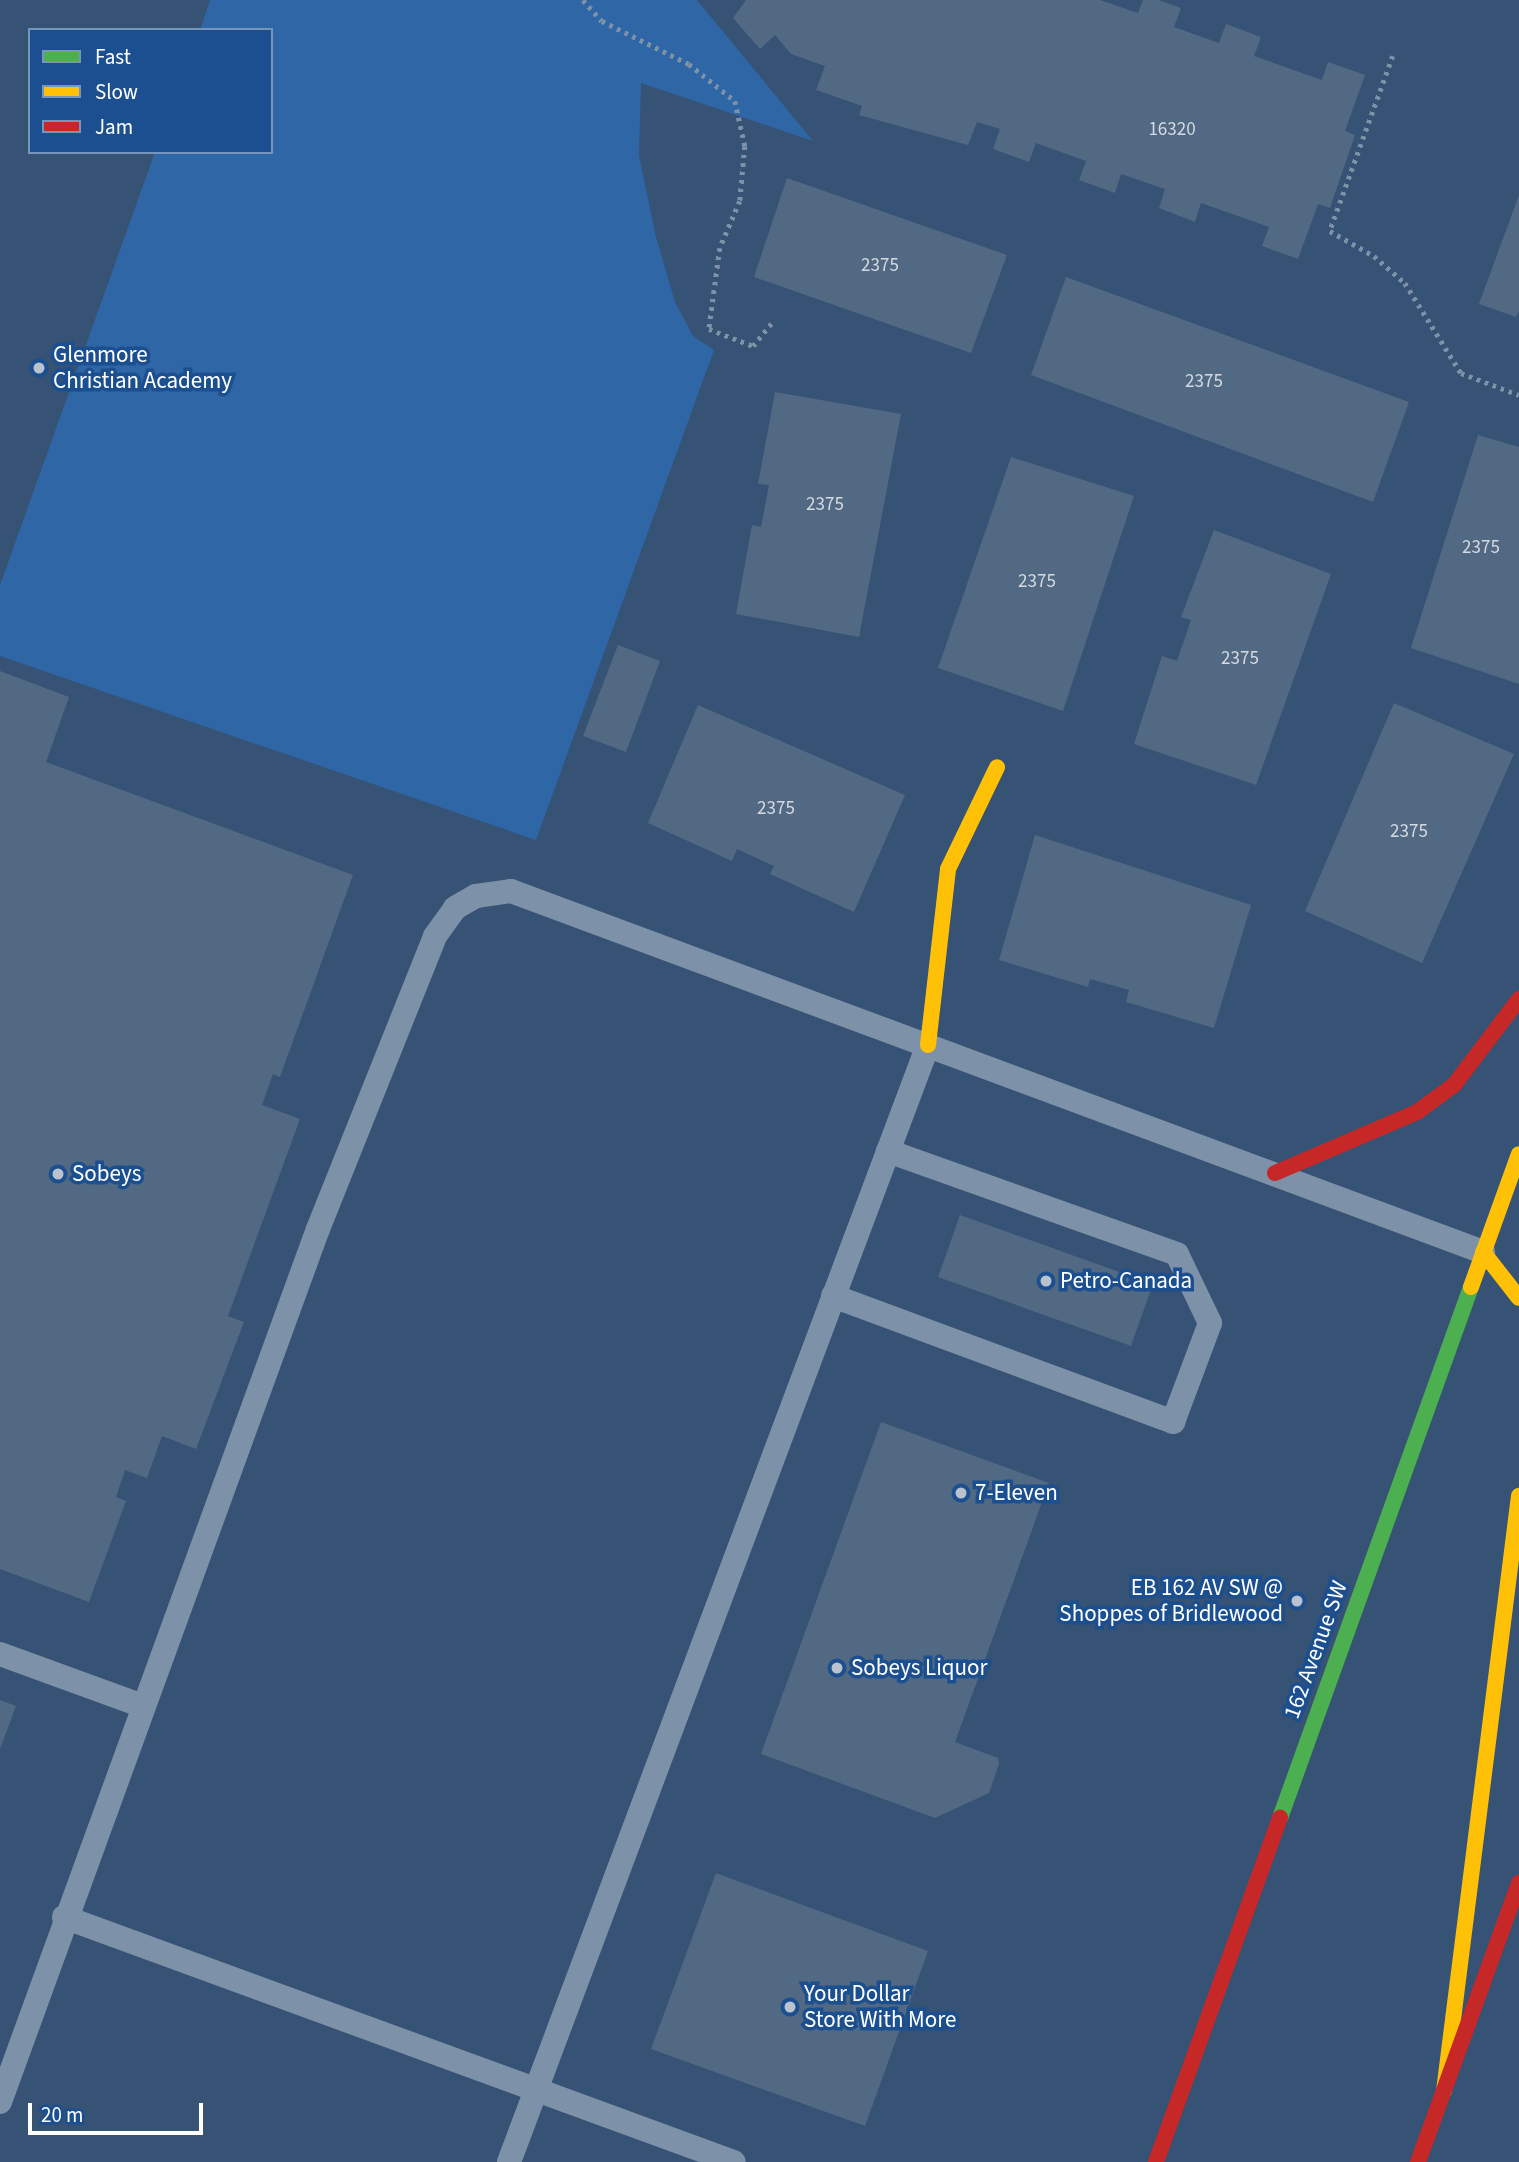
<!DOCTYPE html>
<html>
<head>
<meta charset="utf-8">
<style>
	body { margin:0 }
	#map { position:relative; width:1519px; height:2162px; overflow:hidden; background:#365274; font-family:"Source Sans 3",sans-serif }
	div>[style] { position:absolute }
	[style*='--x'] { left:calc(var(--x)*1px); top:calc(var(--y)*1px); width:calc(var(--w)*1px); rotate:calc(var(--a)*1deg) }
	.green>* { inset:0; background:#2f66a5 }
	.building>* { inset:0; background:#526984 }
	.path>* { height:4.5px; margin-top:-2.25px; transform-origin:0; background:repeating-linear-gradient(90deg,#7d92a8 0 3.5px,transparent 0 8.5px) }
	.lane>* { height:24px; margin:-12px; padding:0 12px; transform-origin:12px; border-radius:12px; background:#7d92a8 }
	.fast>* { height:16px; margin:-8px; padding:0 8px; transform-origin:8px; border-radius:8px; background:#4caf50 }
	.slow>* { height:16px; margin:-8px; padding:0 8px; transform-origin:8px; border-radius:8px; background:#ffc107 }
	.jam>* { height:16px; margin:-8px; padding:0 8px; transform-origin:8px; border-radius:8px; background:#c62828 }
	.dots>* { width:19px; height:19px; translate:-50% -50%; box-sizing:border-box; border:4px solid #1b4f8f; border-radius:50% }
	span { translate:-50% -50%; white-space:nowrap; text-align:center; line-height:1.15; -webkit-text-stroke:7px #1b4f8f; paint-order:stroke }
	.number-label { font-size:19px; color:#d4dae0 }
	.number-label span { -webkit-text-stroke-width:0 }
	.poi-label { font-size:23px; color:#fff }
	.left { translate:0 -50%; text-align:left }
	.right { translate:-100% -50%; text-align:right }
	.street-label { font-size:23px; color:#fff }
	.legend { position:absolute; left:28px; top:28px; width:245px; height:126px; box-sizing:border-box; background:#1b4f8f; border:2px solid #7695bc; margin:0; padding:9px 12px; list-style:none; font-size:21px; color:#fff }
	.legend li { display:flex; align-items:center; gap:14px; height:35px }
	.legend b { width:35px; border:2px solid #7695bc }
	.scale { position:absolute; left:28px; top:2103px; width:175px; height:32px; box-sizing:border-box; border:4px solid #fff; border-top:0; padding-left:9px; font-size:21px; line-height:24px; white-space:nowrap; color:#fff; -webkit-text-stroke:5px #1b4f8f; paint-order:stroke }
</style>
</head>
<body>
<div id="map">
	<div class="green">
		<i style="clip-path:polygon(210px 0,697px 0,813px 141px,641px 83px,639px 156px,656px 237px,675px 302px,693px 336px,714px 350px,536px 840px,0 656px,0 585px,155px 152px,271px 152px,271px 30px,200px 30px)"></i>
	</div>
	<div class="building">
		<i style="clip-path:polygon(746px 0,1100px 0,1138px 13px,1143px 0,1159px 0,1181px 8px,1174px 27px,1219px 43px,1226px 24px,1261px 37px,1254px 56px,1322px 80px,1328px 62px,1365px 75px,1345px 131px,1355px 135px,1330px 208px,1318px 204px,1298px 259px,1262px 246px,1269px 227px,1201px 203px,1195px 222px,1159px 208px,1165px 189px,1121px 174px,1115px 193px,1079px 180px,1086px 161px,1036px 143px,1029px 162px,993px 149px,1000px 129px,977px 122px,968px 145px,859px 115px,862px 106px,816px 90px,825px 66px,791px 54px,775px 35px,760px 49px,733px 18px)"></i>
		<i style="clip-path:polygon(787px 178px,1007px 255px,971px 353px,754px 277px)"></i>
		<i style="clip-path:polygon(1519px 195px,1519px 311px,1516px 317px,1479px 304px)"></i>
		<i style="clip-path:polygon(1066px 277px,1409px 402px,1373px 502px,1031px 375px)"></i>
		<i style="clip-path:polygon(775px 392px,901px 414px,859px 637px,736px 614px,752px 525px,761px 527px,769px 485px,758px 484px)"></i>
		<i style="clip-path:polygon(1478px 435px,1519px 447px,1519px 684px,1411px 648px)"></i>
		<i style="clip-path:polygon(1011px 457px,1134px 496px,1063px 711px,938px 668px)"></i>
		<i style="clip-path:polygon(1214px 530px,1331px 574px,1256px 785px,1134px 744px,1162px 656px,1177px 661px,1191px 620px,1181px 617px)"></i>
		<i style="clip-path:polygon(618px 645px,660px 661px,626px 752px,583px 736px)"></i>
		<i style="clip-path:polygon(0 671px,69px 697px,46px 762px,353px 875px,280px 1077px,273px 1074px,262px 1105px,300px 1119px,228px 1316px,244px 1322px,196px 1449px,162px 1436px,147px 1478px,125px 1470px,116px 1497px,126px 1501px,89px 1602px,0 1569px)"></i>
		<i style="clip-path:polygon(1394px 703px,1514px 754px,1422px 963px,1305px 911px)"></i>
		<i style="clip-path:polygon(698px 705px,905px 795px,854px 912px,770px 874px,774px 866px,737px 849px,732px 861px,648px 823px)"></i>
		<i style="clip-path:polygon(1035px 835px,1251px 905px,1214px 1028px,1126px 1002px,1129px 990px,1090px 979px,1088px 987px,999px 960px)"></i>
		<i style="clip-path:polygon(960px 1215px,1153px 1284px,1131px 1346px,938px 1277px)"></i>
		<i style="clip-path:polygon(881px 1422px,1049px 1483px,955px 1742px,998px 1758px,999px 1764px,989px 1793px,935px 1818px,761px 1754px)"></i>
		<i style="clip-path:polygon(0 1700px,16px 1706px,0 1749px)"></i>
		<i style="clip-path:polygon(716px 1873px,928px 1951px,865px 2126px,651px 2049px)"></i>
	</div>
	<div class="path">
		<i style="--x:583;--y:0;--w:28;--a:48"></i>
		<i style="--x:602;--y:21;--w:97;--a:26.3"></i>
		<i style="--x:689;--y:64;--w:59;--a:38.8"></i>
		<i style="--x:735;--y:101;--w:46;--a:77.5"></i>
		<i style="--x:745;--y:146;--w:55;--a:95.2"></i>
		<i style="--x:740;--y:201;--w:51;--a:113.1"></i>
		<i style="--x:720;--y:248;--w:82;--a:97.7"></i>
		<i style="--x:709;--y:329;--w:47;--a:21.1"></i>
		<i style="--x:753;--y:346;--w:33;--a:-51"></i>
		<i style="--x:1393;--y:56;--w:186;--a:109.8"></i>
		<i style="--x:1330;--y:231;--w:51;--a:29.6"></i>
		<i style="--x:1374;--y:256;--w:41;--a:41.1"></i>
		<i style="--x:1405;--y:283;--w:106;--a:58.1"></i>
		<i style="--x:1461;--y:373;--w:62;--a:20.8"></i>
	</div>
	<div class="lane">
		<i style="--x:833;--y:1296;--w:363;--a:20.3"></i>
		<i style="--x:1173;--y:1422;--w:106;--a:-69.5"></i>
		<i style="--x:1210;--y:1323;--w:76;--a:-115.6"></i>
		<i style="--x:1177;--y:1254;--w:307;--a:-160.4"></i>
		<i style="--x:0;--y:1654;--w:152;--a:20"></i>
		<i style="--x:64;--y:1917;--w:713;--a:20.09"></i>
		<i style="--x:0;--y:2102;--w:929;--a:-69.99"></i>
		<i style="--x:318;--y:1229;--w:315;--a:-68.2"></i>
		<i style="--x:435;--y:936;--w:34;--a:-54"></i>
		<i style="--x:455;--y:908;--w:24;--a:-30"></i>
		<i style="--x:476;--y:896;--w:35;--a:-8"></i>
		<i style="--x:511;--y:891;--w:1037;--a:20.37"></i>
		<i style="--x:509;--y:2162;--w:1193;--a:-69.44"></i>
	</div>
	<div class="fast">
		<i style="--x:1280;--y:1818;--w:564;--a:-70.22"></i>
	</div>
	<div class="slow">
		<i style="--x:928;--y:1045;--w:177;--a:-83.5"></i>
		<i style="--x:948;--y:869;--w:113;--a:-64.3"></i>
		<i style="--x:1483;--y:1252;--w:58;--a:52"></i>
		<i style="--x:1471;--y:1287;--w:141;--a:-70.2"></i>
		<i style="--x:1444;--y:2091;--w:600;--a:-82.82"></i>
	</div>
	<div class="jam">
		<i style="--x:1275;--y:1173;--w:155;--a:-23.2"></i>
		<i style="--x:1417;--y:1112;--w:46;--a:-36.1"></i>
		<i style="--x:1454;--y:1085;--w:108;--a:-52.9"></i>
		<i style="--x:1156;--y:2162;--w:366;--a:-70.2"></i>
		<i style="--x:1418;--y:2162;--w:297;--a:-70.1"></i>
	</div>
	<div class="dots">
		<i style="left:39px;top:368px;background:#b9c2ce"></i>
		<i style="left:58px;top:1174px;background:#b9c2ce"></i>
		<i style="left:1046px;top:1281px;background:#b9c2ce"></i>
		<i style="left:961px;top:1493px;background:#b9c2ce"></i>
		<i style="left:1297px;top:1601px;background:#b9c2ce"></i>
		<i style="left:837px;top:1668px;background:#b9c2ce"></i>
		<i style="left:790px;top:2007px;background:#b9c2ce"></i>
	</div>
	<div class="number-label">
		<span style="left:1172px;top:130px">16320</span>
		<span style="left:880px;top:266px">2375</span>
		<span style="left:1204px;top:382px">2375</span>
		<span style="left:825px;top:505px">2375</span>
		<span style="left:1481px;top:548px">2375</span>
		<span style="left:1037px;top:582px">2375</span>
		<span style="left:1240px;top:659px">2375</span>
		<span style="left:776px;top:809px">2375</span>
		<span style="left:1409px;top:832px">2375</span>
	</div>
	<div class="poi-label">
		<span class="left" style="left:53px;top:368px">Glenmore<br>Christian Academy</span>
		<span class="left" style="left:72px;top:1174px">Sobeys</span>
		<span class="left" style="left:1060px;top:1281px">Petro-Canada</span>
		<span class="left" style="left:975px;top:1493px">7-Eleven</span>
		<span class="right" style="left:1283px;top:1601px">EB 162 AV SW @<br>Shoppes of Bridlewood</span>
		<span class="left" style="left:851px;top:1668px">Sobeys Liquor</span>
		<span class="left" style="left:804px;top:2007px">Your Dollar<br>Store With More</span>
	</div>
	<div class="street-label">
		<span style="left:1316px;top:1650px;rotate:-70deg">162 Avenue SW</span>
	</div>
	<ul class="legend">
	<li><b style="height:9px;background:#4caf50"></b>Fast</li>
	<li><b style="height:9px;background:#ffc107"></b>Slow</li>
	<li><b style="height:9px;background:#c62828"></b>Jam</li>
	</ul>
	<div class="scale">20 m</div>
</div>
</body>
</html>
